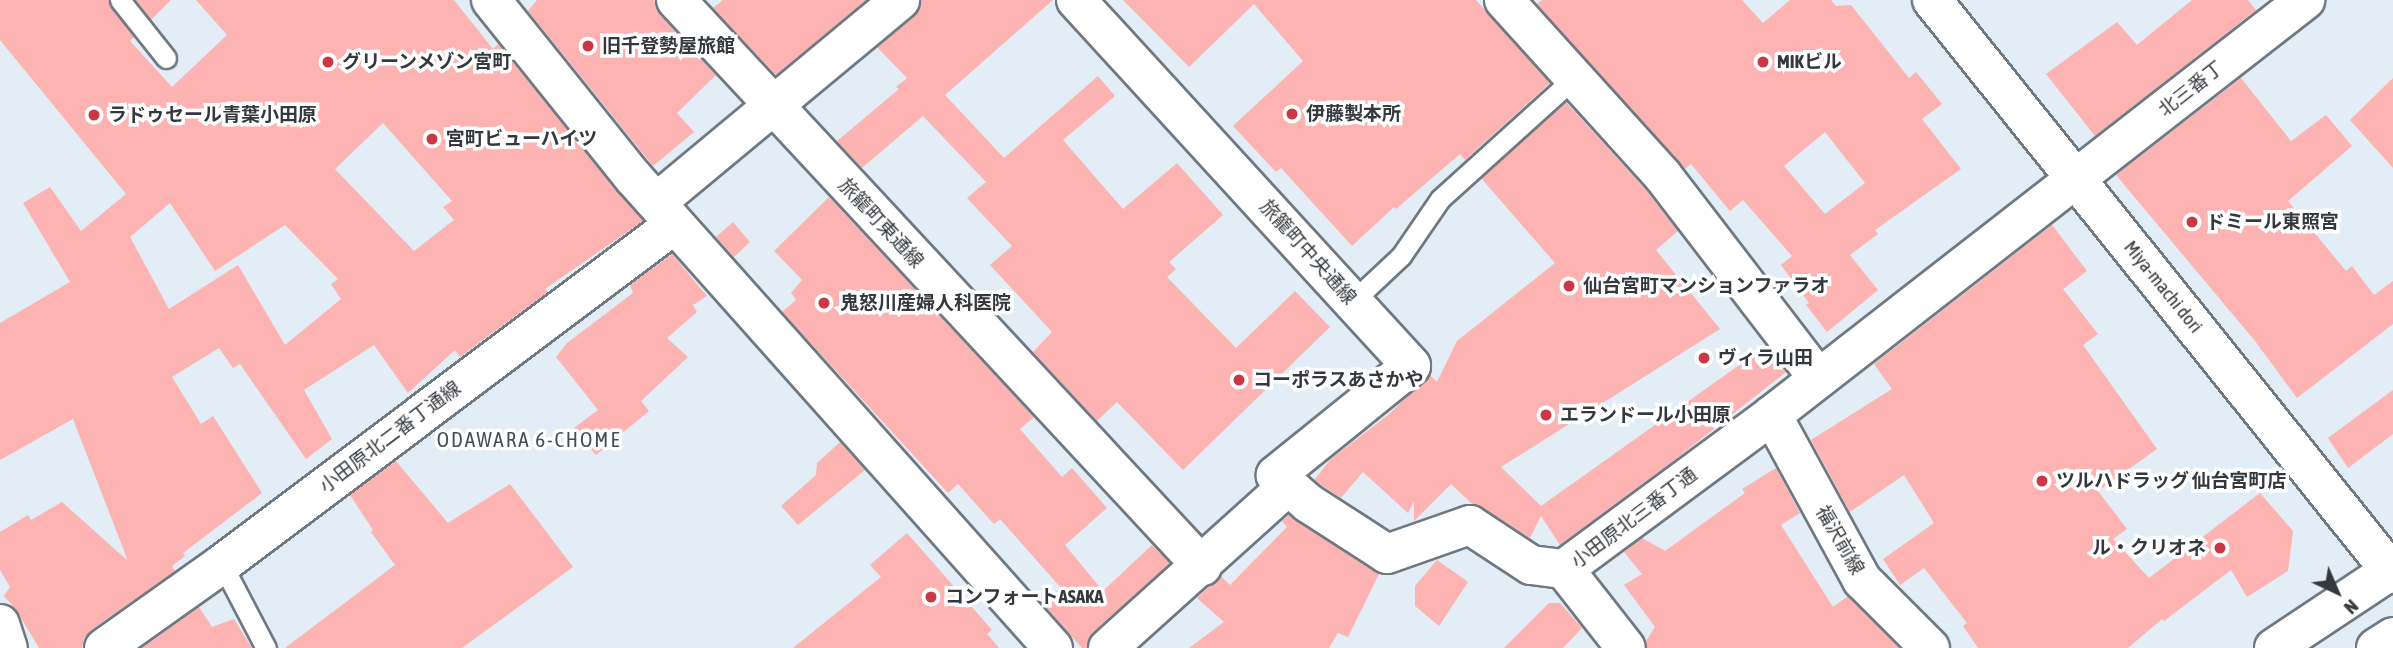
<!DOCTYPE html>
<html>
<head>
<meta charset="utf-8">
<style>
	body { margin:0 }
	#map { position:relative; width:2393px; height:648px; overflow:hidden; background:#e2edf6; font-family:"Asap Condensed","Noto Sans JP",sans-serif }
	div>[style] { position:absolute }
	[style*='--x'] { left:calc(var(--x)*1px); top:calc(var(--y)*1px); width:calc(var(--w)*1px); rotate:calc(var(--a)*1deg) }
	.building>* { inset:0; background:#fcb3b1 }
	.roads { filter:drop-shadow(2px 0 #6f7981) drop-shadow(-2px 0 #6f7981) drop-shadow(0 2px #6f7981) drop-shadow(0 -2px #6f7981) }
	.service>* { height:19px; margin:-9.5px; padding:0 9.5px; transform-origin:9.5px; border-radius:9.5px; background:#fff }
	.minor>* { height:38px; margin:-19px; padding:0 19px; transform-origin:19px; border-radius:19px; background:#fff }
	.tertiary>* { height:38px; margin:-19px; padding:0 19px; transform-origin:19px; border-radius:19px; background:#fff }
	.dots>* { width:19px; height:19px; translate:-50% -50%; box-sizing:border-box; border:4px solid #fff; border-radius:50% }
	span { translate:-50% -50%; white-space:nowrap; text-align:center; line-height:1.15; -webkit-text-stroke:7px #fff; paint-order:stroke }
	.poi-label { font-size:19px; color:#35393d; font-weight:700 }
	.left { translate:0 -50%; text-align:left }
	.right { translate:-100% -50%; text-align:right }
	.street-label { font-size:19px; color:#35393d }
	.neighbourhood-label { font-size:21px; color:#454f56; letter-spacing:2px }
	.north { position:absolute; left:2302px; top:557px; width:70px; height:70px; -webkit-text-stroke:5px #fff; paint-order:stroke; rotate:136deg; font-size:19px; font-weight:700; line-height:28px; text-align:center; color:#35393d }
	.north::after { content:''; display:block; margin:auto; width:24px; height:32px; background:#35393d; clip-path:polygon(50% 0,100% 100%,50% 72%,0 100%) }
</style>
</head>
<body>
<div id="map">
	<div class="building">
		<i style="clip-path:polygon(evenodd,0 0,108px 0,134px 37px,130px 41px,172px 87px,227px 35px,196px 0,454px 0,493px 49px,498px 44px,643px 221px,545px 289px,548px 292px,460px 357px,455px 350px,408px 393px,374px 345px,304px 390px,332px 439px,306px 459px,240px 364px,233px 368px,219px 348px,172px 377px,201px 424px,213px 416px,262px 493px,183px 553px,185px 556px,172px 566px,175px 571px,91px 630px,84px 638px,82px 648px,39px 648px,15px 608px,4px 596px,10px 587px,0 570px,0 532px,28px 515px,31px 520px,62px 502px,128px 561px,73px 419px,0 460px,0 323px,70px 282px,23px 203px,50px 187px,81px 231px,126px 194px,0 40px,0 0,383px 123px,452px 201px,443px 207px,454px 220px,414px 251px,335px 169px,383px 123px,0 0,170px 203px,215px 271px,285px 225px,338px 279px,331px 284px,341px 299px,285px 345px,238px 265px,169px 309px,130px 237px,170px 203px)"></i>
		<i style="clip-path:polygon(136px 0,171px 0,151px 20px)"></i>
		<i style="clip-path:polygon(537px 0,654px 0,660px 15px,716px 75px,677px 113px,694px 132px,653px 166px,528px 11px)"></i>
		<i style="clip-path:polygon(723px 0,866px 0,776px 75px,713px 8px)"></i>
		<i style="clip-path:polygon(921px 0,1053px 0,945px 95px,1004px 158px,1098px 76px,1115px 96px,1063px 140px,1123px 209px,1177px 163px,1223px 215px,1169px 262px,1176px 269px,1167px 277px,1236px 348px,1295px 291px,1330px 327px,1183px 470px,1117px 402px,1097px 421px,1033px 352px,1052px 332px,990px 265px,1012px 246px,967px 198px,986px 182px,923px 116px,862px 168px,837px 141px,899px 89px,896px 87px,907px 78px,877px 47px,914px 17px)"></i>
		<i style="clip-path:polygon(1123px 0,1476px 0,1550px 83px,1465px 160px,1460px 154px,1396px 209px,1394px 207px,1352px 246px,1281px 168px,1276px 172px,1233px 126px,1303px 61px,1254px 4px,1189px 67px)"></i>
		<i style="clip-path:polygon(evenodd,1542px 0,1742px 0,1763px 23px,1790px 0,1831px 0,1836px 6px,1851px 5px,1909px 78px,1916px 72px,1942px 104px,1922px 119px,1961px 169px,1875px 230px,1878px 234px,1850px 255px,1878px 290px,1827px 332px,1806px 305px,1809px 303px,1781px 265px,1792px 256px,1743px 200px,1730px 211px,1691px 164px,1685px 169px,1537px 4px,1542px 0,1825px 132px,1865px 183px,1825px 214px,1784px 166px,1825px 132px)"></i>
		<i style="clip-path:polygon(2192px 0,2248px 0,2256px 10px,2095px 136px,2046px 74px,2117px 22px,2137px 45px)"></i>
		<i style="clip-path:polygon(2241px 78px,2291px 141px,2326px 115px,2352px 146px,2288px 201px,2346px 271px,2352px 266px,2374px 295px,2393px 281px,2393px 324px,2297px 398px,2255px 341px,2116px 175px)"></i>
		<i style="clip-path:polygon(2393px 78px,2393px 168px,2350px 120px)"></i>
		<i style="clip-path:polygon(1566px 102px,1646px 190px,1678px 231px,1656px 250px,1720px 329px,1501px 467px,1541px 506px,1745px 361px,1769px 349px,1786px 372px,1677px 458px,1560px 545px,1541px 516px,1530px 538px,1482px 507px,1471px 503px,1451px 484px,1414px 521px,1414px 501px,1408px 513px,1363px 472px,1341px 498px,1314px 480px,1331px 459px,1388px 415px,1430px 375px,1437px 382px,1457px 341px,1555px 263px,1481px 178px)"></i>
		<i style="clip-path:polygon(829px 197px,1034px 417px,1020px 429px,1062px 477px,1072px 468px,1107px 508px,1065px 545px,1103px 591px,1152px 545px,1170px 563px,1093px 632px,1087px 648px,1082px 648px,1041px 602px,1061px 588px,1000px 519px,994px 524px,958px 484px,948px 493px,782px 312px,796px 300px,791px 293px,802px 280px,774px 251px)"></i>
		<i style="clip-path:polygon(733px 222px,750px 242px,734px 257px,716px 237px)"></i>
		<i style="clip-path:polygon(2052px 225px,2087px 271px,2063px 289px,2098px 334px,2083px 345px,2157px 449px,2098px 491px,2127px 529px,2113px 539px,2149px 578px,2260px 493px,2293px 531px,2288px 571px,2247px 597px,2231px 570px,2164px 621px,2162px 619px,2128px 648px,1978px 648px,1963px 626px,1967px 623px,1924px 568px,1900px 585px,1883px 559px,1934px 523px,1904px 475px,1850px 512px,1811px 440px,1892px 389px,1874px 364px)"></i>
		<i style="clip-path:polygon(672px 254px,707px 296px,693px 305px,697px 312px,667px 338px,688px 357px,641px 401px,649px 411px,596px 455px,574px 428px,598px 410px,556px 357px,567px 343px,633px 293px,630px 285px)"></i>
		<i style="clip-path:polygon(2393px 390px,2393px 434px,2348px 468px,2328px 438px)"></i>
		<i style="clip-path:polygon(840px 442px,865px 470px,798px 525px,781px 506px,816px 475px,817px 463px)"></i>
		<i style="clip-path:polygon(396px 461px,448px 523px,510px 484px,573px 567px,462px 648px,285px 648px,395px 565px,371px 532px,373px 530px,350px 495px)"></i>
		<i style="clip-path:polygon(1776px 468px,1800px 513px,1781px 525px,1833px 607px,1848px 596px,1899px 648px,1647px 648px,1646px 641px,1655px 627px,1624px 585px,1642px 574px,1624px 552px,1642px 538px,1665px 551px,1745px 493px,1742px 489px)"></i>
		<i style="clip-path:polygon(1289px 515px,1379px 574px,1348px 637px,1338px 633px,1329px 648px,1189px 648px,1224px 622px,1197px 598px,1221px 576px,1230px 585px,1287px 527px,1282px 521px)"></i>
		<i style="clip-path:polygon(907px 533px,992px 630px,987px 634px,999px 648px,793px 648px,881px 577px,870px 565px)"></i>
		<i style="clip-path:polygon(1437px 560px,1468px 582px,1439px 626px,1415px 606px,1415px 586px)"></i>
		<i style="clip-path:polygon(1549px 603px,1560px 603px,1582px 628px,1563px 648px,1504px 648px)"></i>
		<i style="clip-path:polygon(199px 607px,212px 627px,234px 619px,252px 648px,142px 648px)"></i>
	</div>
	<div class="roads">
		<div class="service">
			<i style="--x:120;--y:0;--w:74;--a:51.6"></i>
			<i style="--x:1353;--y:301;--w:66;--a:-43.2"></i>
			<i style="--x:1401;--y:256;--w:69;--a:-55.6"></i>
			<i style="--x:1440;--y:199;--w:181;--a:-42.1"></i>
			<i style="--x:222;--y:564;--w:95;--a:62.4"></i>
		</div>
		<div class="minor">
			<i style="--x:491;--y:0;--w:227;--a:51.3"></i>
			<i style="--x:633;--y:177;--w:631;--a:48.28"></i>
			<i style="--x:676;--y:0;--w:773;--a:47.1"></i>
			<i style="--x:1076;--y:0;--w:496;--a:47.5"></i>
			<i style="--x:1411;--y:366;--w:174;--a:141.1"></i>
			<i style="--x:1276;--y:475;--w:43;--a:41.2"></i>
			<i style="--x:1308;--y:503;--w:94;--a:32.8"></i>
			<i style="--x:1387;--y:554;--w:88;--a:-19.3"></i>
			<i style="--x:1470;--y:525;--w:73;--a:33.3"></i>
			<i style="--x:1531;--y:565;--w:33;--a:7"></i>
			<i style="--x:1564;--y:569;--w:259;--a:-36.5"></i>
			<i style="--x:1772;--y:415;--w:676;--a:-37.9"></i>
			<i style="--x:1504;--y:0;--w:237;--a:47.9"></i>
			<i style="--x:1663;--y:176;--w:255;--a:52.5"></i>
			<i style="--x:657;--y:202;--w:316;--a:-39.7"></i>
			<i style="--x:1772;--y:415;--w:188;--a:61.4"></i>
			<i style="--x:1862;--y:580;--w:96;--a:45"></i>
			<i style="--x:1564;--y:569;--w:100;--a:51.9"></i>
			<i style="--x:0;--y:624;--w:25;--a:72"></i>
			<i style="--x:104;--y:648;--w:145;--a:-35.4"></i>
			<i style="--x:222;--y:564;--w:566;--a:-36.89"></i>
			<i style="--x:1108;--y:648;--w:241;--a:-42"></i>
		</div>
		<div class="tertiary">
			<i style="--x:1932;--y:0;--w:736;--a:51.23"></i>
			<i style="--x:2274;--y:648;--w:143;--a:-33.6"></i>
			<i style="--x:2376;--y:648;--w:20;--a:-33"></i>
		</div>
	</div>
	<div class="dots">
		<i style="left:588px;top:46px;background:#c93945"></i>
		<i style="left:328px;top:62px;background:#c93945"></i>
		<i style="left:1763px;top:62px;background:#c93945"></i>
		<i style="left:1292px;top:114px;background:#c93945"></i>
		<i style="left:94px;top:115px;background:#c93945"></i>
		<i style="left:432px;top:139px;background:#c93945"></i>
		<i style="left:2192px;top:222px;background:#c93945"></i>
		<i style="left:1569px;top:286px;background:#c93945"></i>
		<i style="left:824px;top:303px;background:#c93945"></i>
		<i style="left:1704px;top:358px;background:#c93945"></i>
		<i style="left:1239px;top:380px;background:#c93945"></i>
		<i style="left:1546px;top:415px;background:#c93945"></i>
		<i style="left:2042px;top:481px;background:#c93945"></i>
		<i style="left:2220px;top:548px;background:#c93945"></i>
		<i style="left:931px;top:597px;background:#c93945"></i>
	</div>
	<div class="poi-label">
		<span class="left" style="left:602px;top:46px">旧千登勢屋旅館</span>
		<span class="left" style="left:342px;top:62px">グリーンメゾン宮町</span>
		<span class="left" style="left:1777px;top:62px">MIKビル</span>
		<span class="left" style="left:1306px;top:114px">伊藤製本所</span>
		<span class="left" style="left:108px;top:115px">ラドゥセール青葉小田原</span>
		<span class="left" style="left:446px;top:139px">宮町ビューハイツ</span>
		<span class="left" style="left:2206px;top:222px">ドミール東照宮</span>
		<span class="left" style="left:1583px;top:286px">仙台宮町マンションファラオ</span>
		<span class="left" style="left:840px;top:303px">鬼怒川産婦人科医院</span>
		<span class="left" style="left:1718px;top:358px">ヴィラ山田</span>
		<span class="left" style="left:1253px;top:380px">コーポラスあさかや</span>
		<span class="left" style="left:1560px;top:415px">エランドール小田原</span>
		<span class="left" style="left:2056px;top:481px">ツルハドラッグ 仙台宮町店</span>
		<span class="right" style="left:2206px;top:548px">ル・クリオネ</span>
		<span class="left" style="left:945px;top:597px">コンフォートASAKA</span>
	</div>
	<div class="street-label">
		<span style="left:2191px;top:89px;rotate:-38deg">北三番丁</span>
		<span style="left:881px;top:223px;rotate:47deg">旅籠町東通線</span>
		<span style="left:1308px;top:252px;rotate:48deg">旅籠町中央通線</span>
		<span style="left:2163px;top:287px;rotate:51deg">Miya-machi dori</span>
		<span style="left:390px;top:437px;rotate:-37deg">小田原北二番丁通線</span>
		<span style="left:1634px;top:518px;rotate:-37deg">小田原北三番丁通</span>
		<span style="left:1840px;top:540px;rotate:60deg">福沢前線</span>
	</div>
	<div class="neighbourhood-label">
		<span style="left:529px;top:439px">ODAWARA 6-CHOME</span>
	</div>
	<div class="north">N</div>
</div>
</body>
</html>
